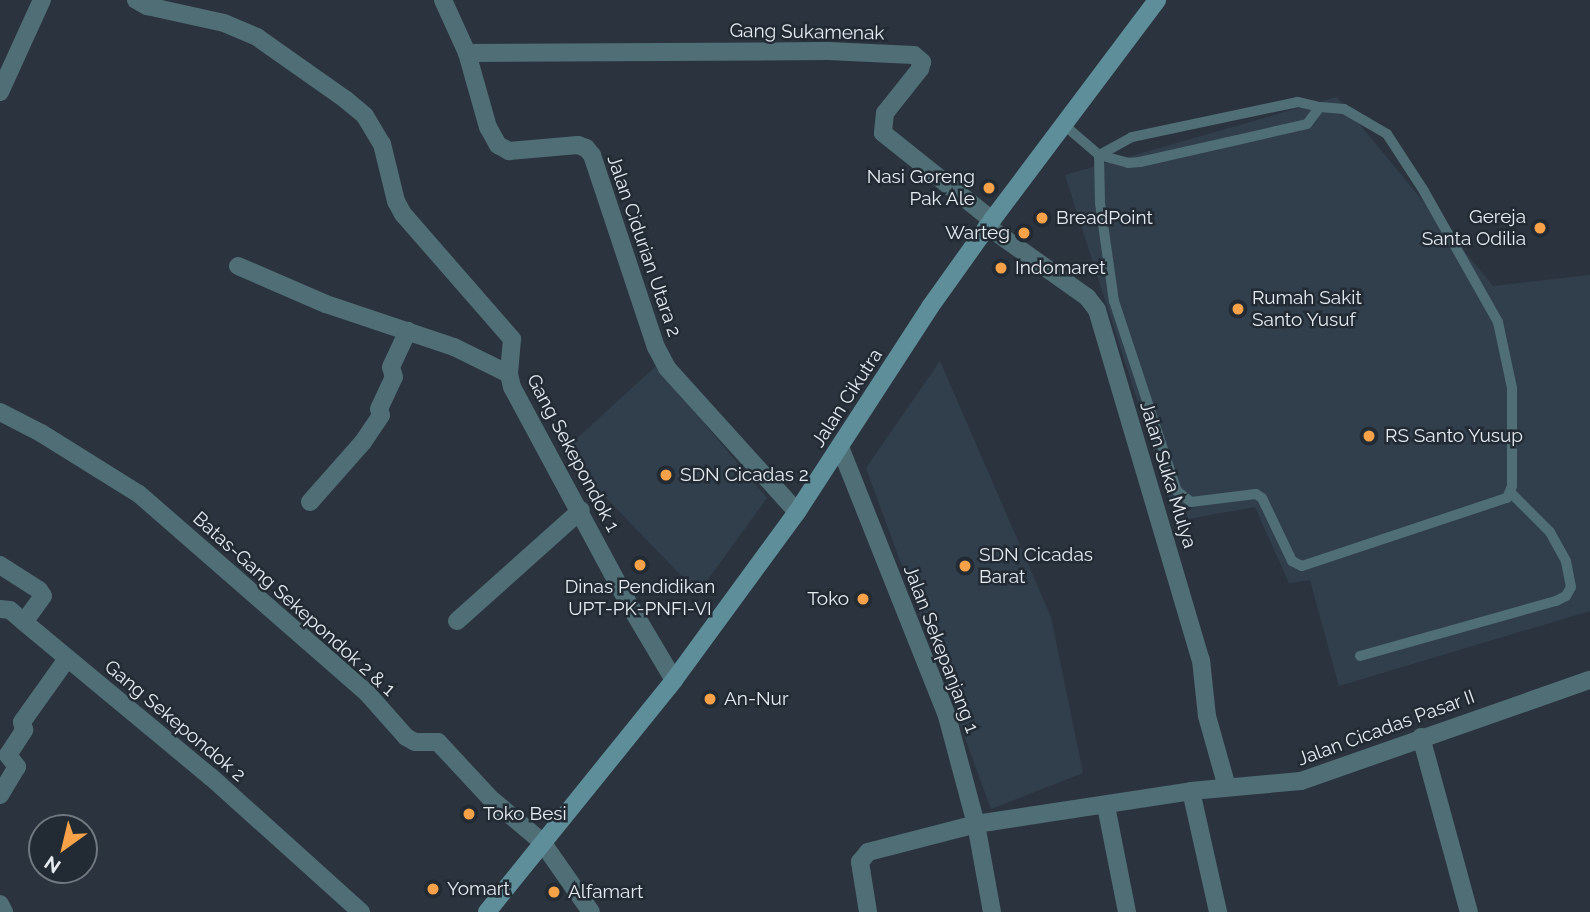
<!DOCTYPE html>
<html>
<head>
<meta charset="utf-8">
<style>
	body { margin:0 }
	#map { position:relative; width:1590px; height:912px; overflow:hidden; background:#2b343e; font-family:Raleway,sans-serif }
	div>[style] { position:absolute }
	[style*='--x'] { left:calc(var(--x)*1px); top:calc(var(--y)*1px); width:calc(var(--w)*1px); rotate:calc(var(--a)*1deg) }
	.built>* { inset:0; background:#313f4d }
	.lane>* { height:10px; margin:-5px; padding:0 5px; transform-origin:5px; border-radius:5px; background:#506e75 }
	.street>* { height:18px; margin:-9px; padding:0 9px; transform-origin:9px; border-radius:9px; background:#506e75 }
	.secondary>* { height:18px; margin:-9px; padding:0 9px; transform-origin:9px; border-radius:9px; background:#5d8e9a }
	.dots>* { width:19px; height:19px; translate:-50% -50%; box-sizing:border-box; border:4px solid #222a33; border-radius:50% }
	span { translate:-50% -50%; white-space:nowrap; text-align:center; line-height:1.15; -webkit-text-stroke:5px #222a33; paint-order:stroke }
	.street-label { font-size:19px; color:#e4eaf0 }
	.poi-label { font-size:19px; color:#e4eaf0 }
	.right { translate:-100% -50%; text-align:right }
	.left { translate:0 -50%; text-align:left }
	.north { position:absolute; left:28px; top:814px; width:70px; height:70px; box-sizing:border-box; background:#222a33; border:2px solid #70777f; border-radius:50%; rotate:214deg; font-size:19px; font-weight:700; line-height:28px; text-align:center; color:#e4eaf0 }
	.north::after { content:''; display:block; margin:auto; width:24px; height:32px; background:#f7a148; clip-path:polygon(50% 0,100% 100%,50% 72%,0 100%) }
</style>
</head>
<body>
<div id="map">
	<div class="built">
		<i style="clip-path:polygon(1337px 97px,1493px 286px,1590px 275px,1590px 611px,1339px 686px,1310px 580px,1289px 583px,1255px 507px,1176px 521px,1065px 175px)"></i>
		<i style="clip-path:polygon(940px 361px,1051px 617px,1083px 773px,991px 809px,866px 468px)"></i>
		<i style="clip-path:polygon(656px 366px,767px 498px,698px 593px,562px 452px)"></i>
	</div>
	<div class="lane">
		<i style="--x:1063;--y:124;--w:48;--a:40.7"></i>
		<i style="--x:1099;--y:155;--w:30;--a:15"></i>
		<i style="--x:1128;--y:163;--w:12;--a:-5"></i>
		<i style="--x:1140;--y:162;--w:171;--a:-12.8"></i>
		<i style="--x:1307;--y:124;--w:21;--a:-53"></i>
		<i style="--x:1320;--y:107;--w:23;--a:-167"></i>
		<i style="--x:1298;--y:102;--w:170;--a:168.1"></i>
		<i style="--x:1132;--y:137;--w:38;--a:151"></i>
		<i style="--x:1099;--y:155;--w:48;--a:88.8"></i>
		<i style="--x:1100;--y:203;--w:99;--a:81.9"></i>
		<i style="--x:1114;--y:301;--w:200;--a:71.7"></i>
		<i style="--x:1177;--y:491;--w:18;--a:38"></i>
		<i style="--x:1191;--y:502;--w:65;--a:-7"></i>
		<i style="--x:1256;--y:494;--w:7;--a:34"></i>
		<i style="--x:1262;--y:498;--w:70;--a:64.5"></i>
		<i style="--x:1292;--y:561;--w:11;--a:27"></i>
		<i style="--x:1302;--y:566;--w:216;--a:-18.4"></i>
		<i style="--x:1507;--y:498;--w:13;--a:-67"></i>
		<i style="--x:1512;--y:486;--w:98;--a:-90"></i>
		<i style="--x:1512;--y:388;--w:67;--a:-102"></i>
		<i style="--x:1498;--y:322;--w:150;--a:-119.5"></i>
		<i style="--x:1424;--y:191;--w:68;--a:-123"></i>
		<i style="--x:1387;--y:134;--w:50;--a:-149.8"></i>
		<i style="--x:1344;--y:109;--w:24;--a:-175"></i>
		<i style="--x:1360;--y:656;--w:204;--a:-15.7"></i>
		<i style="--x:1556;--y:601;--w:11;--a:-27"></i>
		<i style="--x:1566;--y:596;--w:10;--a:-61"></i>
		<i style="--x:1571;--y:587;--w:26;--a:-101"></i>
		<i style="--x:1566;--y:561;--w:33;--a:-119"></i>
		<i style="--x:1550;--y:532;--w:55;--a:-135"></i>
	</div>
	<div class="street">
		<i style="--x:136;--y:0;--w:13;--a:29"></i>
		<i style="--x:147;--y:6;--w:79;--a:12.4"></i>
		<i style="--x:224;--y:23;--w:36;--a:23"></i>
		<i style="--x:257;--y:37;--w:108;--a:35.2"></i>
		<i style="--x:345;--y:99;--w:26;--a:40"></i>
		<i style="--x:365;--y:116;--w:33;--a:59"></i>
		<i style="--x:382;--y:144;--w:59;--a:76.2"></i>
		<i style="--x:396;--y:201;--w:15;--a:62"></i>
		<i style="--x:403;--y:214;--w:166;--a:48.9"></i>
		<i style="--x:512;--y:339;--w:35;--a:95"></i>
		<i style="--x:509;--y:374;--w:13;--a:77"></i>
		<i style="--x:512;--y:387;--w:243;--a:61.7"></i>
		<i style="--x:627;--y:601;--w:92;--a:59.3"></i>
		<i style="--x:443;--y:0;--w:58;--a:65.6"></i>
		<i style="--x:467;--y:53;--w:77;--a:74.2"></i>
		<i style="--x:488;--y:127;--w:21;--a:61"></i>
		<i style="--x:498;--y:145;--w:13;--a:29"></i>
		<i style="--x:509;--y:151;--w:69;--a:-5"></i>
		<i style="--x:578;--y:145;--w:9;--a:21"></i>
		<i style="--x:586;--y:148;--w:9;--a:49"></i>
		<i style="--x:592;--y:155;--w:202;--a:71.6"></i>
		<i style="--x:656;--y:347;--w:24;--a:62"></i>
		<i style="--x:667;--y:368;--w:194;--a:47.9"></i>
		<i style="--x:467;--y:53;--w:361;--a:-0.3"></i>
		<i style="--x:828;--y:51;--w:86;--a:2.7"></i>
		<i style="--x:914;--y:55;--w:11;--a:41"></i>
		<i style="--x:922;--y:62;--w:7;--a:106"></i>
		<i style="--x:920;--y:69;--w:56;--a:128.5"></i>
		<i style="--x:885;--y:113;--w:20;--a:96"></i>
		<i style="--x:883;--y:133;--w:139;--a:38.6"></i>
		<i style="--x:0;--y:92;--w:101;--a:-65.5"></i>
		<i style="--x:987;--y:226;--w:123;--a:35.4"></i>
		<i style="--x:1087;--y:297;--w:16;--a:52"></i>
		<i style="--x:1097;--y:310;--w:365;--a:73.5"></i>
		<i style="--x:1201;--y:660;--w:56;--a:83.9"></i>
		<i style="--x:1207;--y:716;--w:74;--a:74.3"></i>
		<i style="--x:238;--y:266;--w:96;--a:23.4"></i>
		<i style="--x:326;--y:304;--w:135;--a:18.6"></i>
		<i style="--x:454;--y:347;--w:61;--a:26.1"></i>
		<i style="--x:0;--y:412;--w:46;--a:27.1"></i>
		<i style="--x:41;--y:433;--w:115;--a:31.9"></i>
		<i style="--x:139;--y:494;--w:303;--a:41.1"></i>
		<i style="--x:367;--y:693;--w:59;--a:48.4"></i>
		<i style="--x:406;--y:737;--w:10;--a:29"></i>
		<i style="--x:415;--y:742;--w:23;--a:0"></i>
		<i style="--x:438;--y:742;--w:76;--a:47.1"></i>
		<i style="--x:490;--y:798;--w:68;--a:40.2"></i>
		<i style="--x:542;--y:842;--w:85;--a:55"></i>
		<i style="--x:840;--y:447;--w:289;--a:68.3"></i>
		<i style="--x:947;--y:716;--w:112;--a:75"></i>
		<i style="--x:976;--y:824;--w:89;--a:79.7"></i>
		<i style="--x:310;--y:502;--w:80;--a:-48.5"></i>
		<i style="--x:363;--y:442;--w:32;--a:-56"></i>
		<i style="--x:381;--y:415;--w:6;--a:-108"></i>
		<i style="--x:379;--y:409;--w:35;--a:-65"></i>
		<i style="--x:394;--y:377;--w:10;--a:-107"></i>
		<i style="--x:391;--y:367;--w:40;--a:-65"></i>
		<i style="--x:0;--y:565;--w:46;--a:32.7"></i>
		<i style="--x:39;--y:590;--w:7;--a:56"></i>
		<i style="--x:43;--y:596;--w:32;--a:126"></i>
		<i style="--x:24;--y:622;--w:243;--a:39.7"></i>
		<i style="--x:211;--y:777;--w:202;--a:42"></i>
		<i style="--x:0;--y:609;--w:10;--a:6"></i>
		<i style="--x:10;--y:610;--w:18;--a:41"></i>
		<i style="--x:457;--y:621;--w:166;--a:-41.8"></i>
		<i style="--x:1421;--y:737;--w:181;--a:74.7"></i>
		<i style="--x:1191;--y:791;--w:124;--a:77.4"></i>
		<i style="--x:0;--y:795;--w:33;--a:-59"></i>
		<i style="--x:17;--y:767;--w:15;--a:-127"></i>
		<i style="--x:8;--y:755;--w:30;--a:-57"></i>
		<i style="--x:24;--y:730;--w:8;--a:-104"></i>
		<i style="--x:22;--y:722;--w:77;--a:-54.5"></i>
		<i style="--x:1106;--y:806;--w:108;--a:78.8"></i>
		<i style="--x:0;--y:904;--w:9;--a:63"></i>
		<i style="--x:868;--y:912;--w:51;--a:-99.1"></i>
		<i style="--x:860;--y:862;--w:13;--a:-51"></i>
		<i style="--x:868;--y:852;--w:112;--a:-14.5"></i>
		<i style="--x:976;--y:824;--w:218;--a:-8.7"></i>
		<i style="--x:1191;--y:791;--w:110;--a:-5.2"></i>
		<i style="--x:1301;--y:781;--w:306;--a:-19.3"></i>
	</div>
	<div class="secondary">
		<i style="--x:487;--y:912;--w:298;--a:-51.1"></i>
		<i style="--x:674;--y:680;--w:208;--a:-53.8"></i>
		<i style="--x:797;--y:512;--w:244;--a:-57"></i>
		<i style="--x:930;--y:307;--w:107;--a:-54.5"></i>
		<i style="--x:992;--y:220;--w:275;--a:-53.1"></i>
	</div>
	<div class="dots">
		<i style="left:989px;top:188px;background:#f7a148"></i>
		<i style="left:1042px;top:218px;background:#f7a148"></i>
		<i style="left:1540px;top:228px;background:#f7a148"></i>
		<i style="left:1024px;top:233px;background:#f7a148"></i>
		<i style="left:1001px;top:268px;background:#f7a148"></i>
		<i style="left:1238px;top:309px;background:#f7a148"></i>
		<i style="left:1369px;top:436px;background:#f7a148"></i>
		<i style="left:666px;top:475px;background:#f7a148"></i>
		<i style="left:640px;top:565px;background:#f7a148"></i>
		<i style="left:965px;top:566px;background:#f7a148"></i>
		<i style="left:863px;top:599px;background:#f7a148"></i>
		<i style="left:710px;top:699px;background:#f7a148"></i>
		<i style="left:469px;top:814px;background:#f7a148"></i>
		<i style="left:433px;top:889px;background:#f7a148"></i>
		<i style="left:554px;top:892px;background:#f7a148"></i>
	</div>
	<div class="street-label">
		<span style="left:807px;top:32px;rotate:1deg">Gang Sukamenak</span>
		<span style="left:644px;top:246px;rotate:71deg">Jalan Cidurian Utara 2</span>
		<span style="left:847px;top:398px;rotate:-57deg">Jalan Cikutra</span>
		<span style="left:573px;top:453px;rotate:62deg">Gang Sekepondok 1</span>
		<span style="left:1168px;top:475px;rotate:73deg">Jalan Suka Mulya</span>
		<span style="left:294px;top:604px;rotate:42deg">Batas-Gang Sekepondok 2 &amp; 1</span>
		<span style="left:941px;top:649px;rotate:69deg">Jalan Sekepanjang 1</span>
		<span style="left:175px;top:721px;rotate:40deg">Gang Sekepondok 2</span>
		<span style="left:1386px;top:728px;rotate:-20deg">Jalan Cicadas Pasar II</span>
	</div>
	<div class="poi-label">
		<span class="right" style="left:975px;top:188px">Nasi Goreng<br>Pak Ale</span>
		<span class="right" style="left:1526px;top:228px">Gereja<br>Santa Odilia</span>
		<span class="left" style="left:1056px;top:218px">BreadPoint</span>
		<span class="right" style="left:1010px;top:233px">Warteg</span>
		<span class="left" style="left:1015px;top:268px">Indomaret</span>
		<span class="left" style="left:1252px;top:309px">Rumah Sakit<br>Santo Yusuf</span>
		<span class="left" style="left:1385px;top:436px">RS Santo Yusup</span>
		<span class="left" style="left:680px;top:475px">SDN Cicadas 2</span>
		<span class="left" style="left:979px;top:566px">SDN Cicadas<br>Barat</span>
		<span style="left:640px;top:598px">Dinas Pendidikan<br>UPT-PK-PNFI-VI</span>
		<span class="right" style="left:849px;top:599px">Toko</span>
		<span class="left" style="left:724px;top:699px">An-Nur</span>
		<span class="left" style="left:483px;top:814px">Toko Besi</span>
		<span class="left" style="left:447px;top:889px">Yomart</span>
		<span class="left" style="left:568px;top:892px">Alfamart</span>
	</div>
	<div class="north">N</div>
</div>
</body>
</html>
